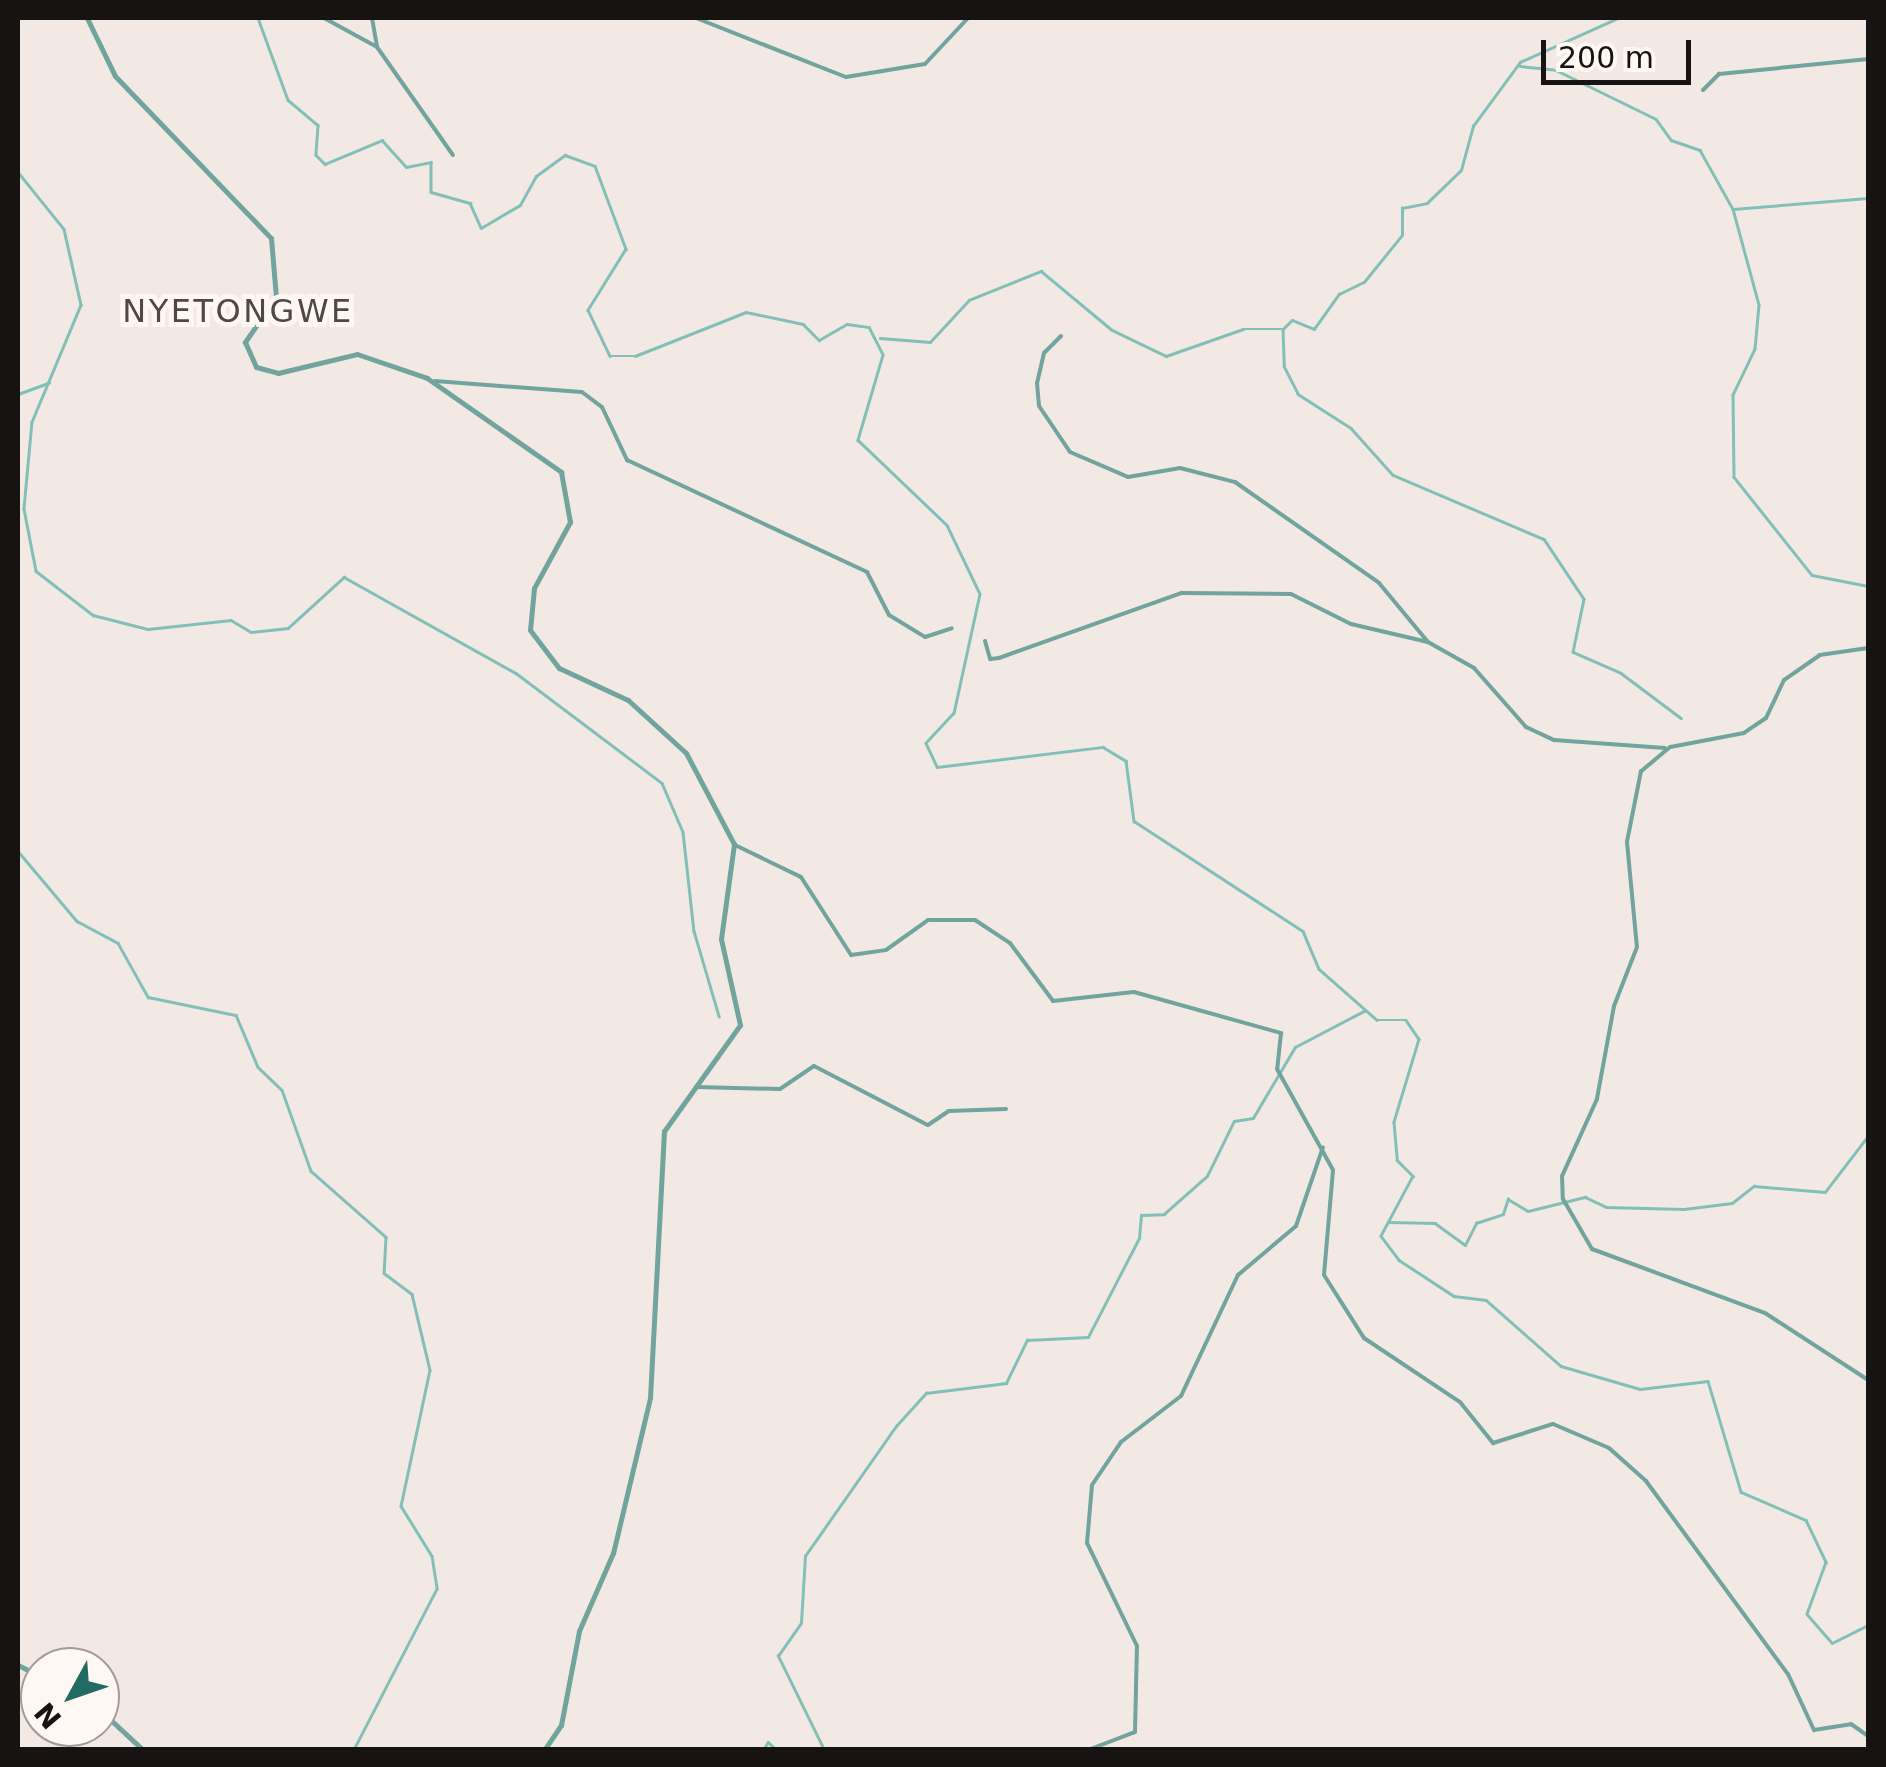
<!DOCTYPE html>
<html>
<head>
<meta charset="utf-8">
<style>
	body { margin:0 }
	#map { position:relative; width:1886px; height:1767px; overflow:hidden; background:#f3e9e4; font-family:"DejaVu Sans",sans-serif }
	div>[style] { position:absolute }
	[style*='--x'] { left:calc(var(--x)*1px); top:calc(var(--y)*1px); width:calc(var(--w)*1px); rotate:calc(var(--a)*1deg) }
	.stream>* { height:2.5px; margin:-1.25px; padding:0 1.25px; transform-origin:1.25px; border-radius:1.25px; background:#82c0b7 }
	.minor>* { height:4px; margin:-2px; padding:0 2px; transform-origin:2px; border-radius:2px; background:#70a49c }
	.tertiary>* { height:5px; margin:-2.5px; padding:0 2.5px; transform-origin:2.5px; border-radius:2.5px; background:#70a49c }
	span { translate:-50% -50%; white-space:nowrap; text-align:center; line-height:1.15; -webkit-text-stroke:10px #fff7f3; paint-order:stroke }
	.quarter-label { font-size:32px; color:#504844; letter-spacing:2.5px }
	.frame { position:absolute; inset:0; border:20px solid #161312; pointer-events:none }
	.north { position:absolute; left:20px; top:1647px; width:100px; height:100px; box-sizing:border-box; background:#fff7f3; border:2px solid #a29c99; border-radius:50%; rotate:230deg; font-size:28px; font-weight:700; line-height:40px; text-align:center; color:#161312 }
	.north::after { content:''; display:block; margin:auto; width:35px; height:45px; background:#226b62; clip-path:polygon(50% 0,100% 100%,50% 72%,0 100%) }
	.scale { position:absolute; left:1541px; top:40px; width:150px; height:45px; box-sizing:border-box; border:5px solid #161312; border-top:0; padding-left:12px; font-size:30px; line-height:35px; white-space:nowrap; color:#161312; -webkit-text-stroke:8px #fff7f3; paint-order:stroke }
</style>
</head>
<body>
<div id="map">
	<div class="stream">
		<i style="--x:258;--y:18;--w:87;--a:69.9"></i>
		<i style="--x:288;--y:100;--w:39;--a:40"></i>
		<i style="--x:318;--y:125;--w:30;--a:94"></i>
		<i style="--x:316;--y:155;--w:13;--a:45"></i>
		<i style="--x:325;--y:164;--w:62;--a:-22.8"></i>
		<i style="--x:382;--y:140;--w:36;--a:48"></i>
		<i style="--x:406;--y:167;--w:25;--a:-11"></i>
		<i style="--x:431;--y:162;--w:30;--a:90"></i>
		<i style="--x:431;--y:192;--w:41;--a:15.8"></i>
		<i style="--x:470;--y:203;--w:27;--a:66"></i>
		<i style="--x:481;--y:228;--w:45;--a:-30.5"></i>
		<i style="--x:520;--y:205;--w:33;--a:-61"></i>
		<i style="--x:536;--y:176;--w:36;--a:-36"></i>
		<i style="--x:565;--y:155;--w:32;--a:20"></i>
		<i style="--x:595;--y:166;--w:89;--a:69.5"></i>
		<i style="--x:626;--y:249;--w:72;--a:121.9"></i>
		<i style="--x:588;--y:310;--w:51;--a:64.4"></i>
		<i style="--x:610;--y:356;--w:25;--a:0"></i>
		<i style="--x:635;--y:356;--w:119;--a:-21.6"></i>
		<i style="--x:746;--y:312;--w:58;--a:11.9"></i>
		<i style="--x:803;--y:324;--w:23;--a:45"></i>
		<i style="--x:819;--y:340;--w:32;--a:-30"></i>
		<i style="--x:847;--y:324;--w:22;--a:8"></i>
		<i style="--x:869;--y:327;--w:31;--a:63"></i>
		<i style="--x:883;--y:355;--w:89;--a:106.4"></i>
		<i style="--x:858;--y:440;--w:123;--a:43.7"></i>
		<i style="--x:947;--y:525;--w:76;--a:64.4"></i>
		<i style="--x:980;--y:594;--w:122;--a:102.3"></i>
		<i style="--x:954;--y:713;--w:41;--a:133"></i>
		<i style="--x:926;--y:743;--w:26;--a:65"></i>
		<i style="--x:937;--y:767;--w:167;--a:-6.9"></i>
		<i style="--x:1103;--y:747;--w:27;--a:31"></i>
		<i style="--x:1126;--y:761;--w:61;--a:82.4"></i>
		<i style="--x:1134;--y:821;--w:202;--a:33.1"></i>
		<i style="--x:1303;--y:931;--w:41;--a:67.2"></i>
		<i style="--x:1319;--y:969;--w:77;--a:41.3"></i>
		<i style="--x:1377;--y:1020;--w:29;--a:0"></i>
		<i style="--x:1406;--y:1020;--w:23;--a:56"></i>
		<i style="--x:1419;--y:1039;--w:87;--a:106.8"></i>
		<i style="--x:1394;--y:1122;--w:38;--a:85"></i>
		<i style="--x:1397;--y:1160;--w:23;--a:45"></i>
		<i style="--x:1413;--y:1176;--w:68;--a:118.1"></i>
		<i style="--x:1381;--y:1236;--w:30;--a:53"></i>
		<i style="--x:1399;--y:1260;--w:66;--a:33.2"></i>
		<i style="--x:1454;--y:1296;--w:32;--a:7"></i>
		<i style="--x:1486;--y:1300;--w:100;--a:41.3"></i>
		<i style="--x:1561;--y:1366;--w:82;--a:16.2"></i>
		<i style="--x:1640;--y:1389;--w:68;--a:-6.7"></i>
		<i style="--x:1708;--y:1381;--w:116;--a:73.4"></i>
		<i style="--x:1741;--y:1492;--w:71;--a:23.3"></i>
		<i style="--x:1806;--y:1520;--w:47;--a:64.5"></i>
		<i style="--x:1826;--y:1562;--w:55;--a:110.1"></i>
		<i style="--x:1807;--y:1614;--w:38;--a:49"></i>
		<i style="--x:1832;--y:1643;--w:40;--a:-26.6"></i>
		<i style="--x:1520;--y:66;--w:36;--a:6"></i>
		<i style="--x:1556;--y:70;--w:111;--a:26.1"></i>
		<i style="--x:1656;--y:119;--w:26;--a:54"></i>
		<i style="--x:1671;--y:140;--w:31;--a:19"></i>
		<i style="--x:1700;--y:150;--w:68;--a:60.8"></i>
		<i style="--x:1733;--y:209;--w:135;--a:-4.7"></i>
		<i style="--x:18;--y:172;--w:73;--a:51.1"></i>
		<i style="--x:64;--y:229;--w:78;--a:77.4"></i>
		<i style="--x:81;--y:305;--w:127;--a:112.7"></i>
		<i style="--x:32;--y:422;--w:87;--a:95.3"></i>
		<i style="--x:24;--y:509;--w:63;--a:79"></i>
		<i style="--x:36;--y:571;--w:72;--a:37.7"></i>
		<i style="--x:93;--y:615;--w:57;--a:14.3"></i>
		<i style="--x:148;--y:629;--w:83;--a:-6.2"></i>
		<i style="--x:231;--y:620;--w:23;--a:31"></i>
		<i style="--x:251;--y:632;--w:37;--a:-6"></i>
		<i style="--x:288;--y:628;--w:76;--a:-42.3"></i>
		<i style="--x:344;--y:577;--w:197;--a:29.2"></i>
		<i style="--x:516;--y:673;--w:183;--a:37"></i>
		<i style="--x:662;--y:783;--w:53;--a:66.8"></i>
		<i style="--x:683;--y:832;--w:100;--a:83.7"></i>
		<i style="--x:694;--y:931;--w:89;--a:73.6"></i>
		<i style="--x:1733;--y:209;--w:99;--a:74.8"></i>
		<i style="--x:1759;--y:305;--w:44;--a:95.2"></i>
		<i style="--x:1755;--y:349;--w:51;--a:115.6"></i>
		<i style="--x:1733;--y:395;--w:82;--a:89.3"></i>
		<i style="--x:1734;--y:477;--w:125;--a:51.5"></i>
		<i style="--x:1812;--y:575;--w:57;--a:11.1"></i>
		<i style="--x:1284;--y:328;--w:11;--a:-45"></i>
		<i style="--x:1292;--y:320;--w:24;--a:22"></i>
		<i style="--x:1314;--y:329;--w:43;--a:-54.5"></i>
		<i style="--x:1339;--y:294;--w:28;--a:-26"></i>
		<i style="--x:1364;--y:282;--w:60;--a:-51"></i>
		<i style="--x:1402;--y:235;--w:27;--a:-90"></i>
		<i style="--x:1402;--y:208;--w:25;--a:-11"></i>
		<i style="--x:1427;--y:203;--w:47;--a:-44.1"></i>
		<i style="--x:1461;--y:170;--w:46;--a:-74.7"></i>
		<i style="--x:1473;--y:126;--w:79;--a:-53.7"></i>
		<i style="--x:1520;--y:62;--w:107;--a:-24.2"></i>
		<i style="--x:880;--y:338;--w:50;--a:4.6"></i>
		<i style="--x:930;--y:342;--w:57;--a:-47.1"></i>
		<i style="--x:969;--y:300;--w:78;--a:-21.9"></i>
		<i style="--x:1041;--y:271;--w:92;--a:39.7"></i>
		<i style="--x:1112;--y:330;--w:60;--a:25.7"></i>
		<i style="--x:1166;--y:356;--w:82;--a:-19.3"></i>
		<i style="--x:1243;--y:329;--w:40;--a:0"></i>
		<i style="--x:1283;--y:329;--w:37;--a:88"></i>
		<i style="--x:1284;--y:366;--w:31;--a:63"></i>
		<i style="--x:1298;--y:394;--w:63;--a:32.7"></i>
		<i style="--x:1351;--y:428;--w:63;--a:48.2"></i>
		<i style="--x:1393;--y:475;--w:164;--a:23"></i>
		<i style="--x:1544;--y:539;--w:72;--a:56.3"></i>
		<i style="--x:1584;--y:599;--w:54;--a:101.7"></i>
		<i style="--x:1573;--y:652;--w:52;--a:23.6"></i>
		<i style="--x:1621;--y:673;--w:75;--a:36.9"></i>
		<i style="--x:18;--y:394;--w:33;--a:-20"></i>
		<i style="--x:18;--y:851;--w:92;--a:49.9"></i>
		<i style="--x:77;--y:921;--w:47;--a:28.2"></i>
		<i style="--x:118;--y:943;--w:62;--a:60.9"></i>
		<i style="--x:148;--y:997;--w:90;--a:11.6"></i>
		<i style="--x:236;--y:1015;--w:56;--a:67.1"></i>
		<i style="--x:258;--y:1067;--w:33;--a:44"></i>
		<i style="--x:282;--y:1090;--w:86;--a:70.3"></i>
		<i style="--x:311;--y:1171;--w:100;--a:41.3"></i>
		<i style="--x:386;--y:1237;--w:36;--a:93"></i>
		<i style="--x:384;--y:1273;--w:35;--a:37"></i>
		<i style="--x:412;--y:1294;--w:78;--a:76.7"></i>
		<i style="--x:430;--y:1370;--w:139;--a:102"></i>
		<i style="--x:401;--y:1506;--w:59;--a:58.2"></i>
		<i style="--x:432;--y:1556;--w:33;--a:81"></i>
		<i style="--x:437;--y:1589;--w:181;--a:117.3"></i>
		<i style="--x:1388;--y:1222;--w:47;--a:1.2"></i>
		<i style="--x:1435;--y:1223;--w:37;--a:36"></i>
		<i style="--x:1465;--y:1245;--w:25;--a:-63"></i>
		<i style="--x:1476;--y:1223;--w:28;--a:-18"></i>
		<i style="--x:1503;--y:1214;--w:16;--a:-72"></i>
		<i style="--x:1508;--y:1199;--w:23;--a:31"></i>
		<i style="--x:1528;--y:1211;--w:59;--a:-13.8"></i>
		<i style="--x:1585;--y:1197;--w:23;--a:25"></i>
		<i style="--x:1606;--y:1207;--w:78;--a:1.5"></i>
		<i style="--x:1684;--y:1209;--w:48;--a:-7.1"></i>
		<i style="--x:1732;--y:1203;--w:28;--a:-38"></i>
		<i style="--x:1754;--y:1186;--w:71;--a:4.8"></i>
		<i style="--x:1825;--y:1192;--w:71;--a:-52.5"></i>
		<i style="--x:763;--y:1750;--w:9;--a:-58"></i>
		<i style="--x:768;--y:1742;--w:12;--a:42"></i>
		<i style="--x:824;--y:1750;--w:105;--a:-116.1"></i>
		<i style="--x:778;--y:1656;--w:40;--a:-55.1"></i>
		<i style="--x:801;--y:1623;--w:67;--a:-86.6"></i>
		<i style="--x:805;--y:1556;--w:159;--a:-55"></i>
		<i style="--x:896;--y:1426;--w:45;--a:-47.7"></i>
		<i style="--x:926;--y:1393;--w:81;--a:-7.1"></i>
		<i style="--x:1006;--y:1383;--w:48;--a:-64"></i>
		<i style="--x:1027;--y:1340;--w:61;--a:-2.8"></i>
		<i style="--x:1088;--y:1337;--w:111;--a:-62.7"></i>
		<i style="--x:1139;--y:1238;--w:23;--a:-85"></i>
		<i style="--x:1141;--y:1215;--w:23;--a:-2"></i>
		<i style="--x:1164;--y:1214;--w:57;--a:-41.5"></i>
		<i style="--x:1207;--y:1176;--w:61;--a:-63.9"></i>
		<i style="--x:1234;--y:1121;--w:19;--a:-9"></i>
		<i style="--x:1253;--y:1118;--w:82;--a:-59.4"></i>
		<i style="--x:1295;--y:1047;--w:78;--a:-27.6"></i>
	</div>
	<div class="minor">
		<i style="--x:324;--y:18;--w:60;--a:28.7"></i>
		<i style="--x:372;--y:18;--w:29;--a:80"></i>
		<i style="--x:377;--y:47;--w:132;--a:54.9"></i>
		<i style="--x:696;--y:18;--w:161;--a:21.5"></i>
		<i style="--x:846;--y:77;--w:80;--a:-9.3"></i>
		<i style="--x:925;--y:64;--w:63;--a:-46.9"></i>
		<i style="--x:1703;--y:90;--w:23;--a:-45"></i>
		<i style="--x:1719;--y:74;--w:150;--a:-5.7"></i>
		<i style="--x:1061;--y:336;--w:24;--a:135"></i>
		<i style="--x:1044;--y:353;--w:31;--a:103"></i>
		<i style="--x:1037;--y:383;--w:23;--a:85"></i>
		<i style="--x:1039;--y:406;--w:55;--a:56"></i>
		<i style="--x:1070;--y:452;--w:63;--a:23.3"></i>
		<i style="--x:1128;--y:477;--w:53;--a:-9.8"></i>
		<i style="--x:1180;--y:468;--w:57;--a:14.3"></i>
		<i style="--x:1235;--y:482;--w:176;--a:35"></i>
		<i style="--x:1379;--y:583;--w:77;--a:50.3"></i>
		<i style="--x:435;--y:381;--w:147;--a:4.3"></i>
		<i style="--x:582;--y:392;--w:25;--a:37"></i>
		<i style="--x:602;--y:407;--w:59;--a:64.7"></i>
		<i style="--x:627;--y:460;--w:265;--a:25"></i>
		<i style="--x:867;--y:572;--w:48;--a:62.9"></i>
		<i style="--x:889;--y:615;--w:42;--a:31.4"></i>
		<i style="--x:925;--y:637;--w:28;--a:-18"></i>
		<i style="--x:985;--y:641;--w:19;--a:74"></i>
		<i style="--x:990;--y:659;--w:9;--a:-6"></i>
		<i style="--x:999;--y:658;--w:194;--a:-19.6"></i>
		<i style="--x:1182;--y:593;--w:109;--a:0.5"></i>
		<i style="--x:1291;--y:594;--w:67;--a:26.6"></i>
		<i style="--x:1351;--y:624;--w:79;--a:13.2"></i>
		<i style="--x:1428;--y:642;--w:53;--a:29.5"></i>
		<i style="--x:1474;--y:668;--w:79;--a:48.6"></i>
		<i style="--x:1526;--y:727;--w:31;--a:25"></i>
		<i style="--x:1554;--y:740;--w:111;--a:4.1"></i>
		<i style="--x:1868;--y:648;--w:49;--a:171.7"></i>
		<i style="--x:1820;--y:655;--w:44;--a:145.2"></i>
		<i style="--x:1784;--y:680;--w:42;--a:115.3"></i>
		<i style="--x:1766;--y:718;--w:27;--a:146"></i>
		<i style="--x:1744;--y:733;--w:75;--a:169.3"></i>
		<i style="--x:1670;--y:747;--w:38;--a:140"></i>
		<i style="--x:1641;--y:771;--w:72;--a:101.2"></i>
		<i style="--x:1627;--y:842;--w:105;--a:84.6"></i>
		<i style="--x:1637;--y:947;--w:63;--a:111.3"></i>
		<i style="--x:1614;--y:1006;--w:95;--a:100.4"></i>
		<i style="--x:1597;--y:1099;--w:85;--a:114.4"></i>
		<i style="--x:1562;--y:1176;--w:23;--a:88"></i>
		<i style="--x:1563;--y:1199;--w:58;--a:59.9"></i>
		<i style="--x:1592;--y:1249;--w:184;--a:20.3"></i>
		<i style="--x:1765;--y:1313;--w:123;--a:33"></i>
		<i style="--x:735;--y:845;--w:73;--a:25.9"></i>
		<i style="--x:801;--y:877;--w:93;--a:57.3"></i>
		<i style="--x:851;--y:955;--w:35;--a:-8"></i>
		<i style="--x:886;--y:950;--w:52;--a:-35.5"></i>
		<i style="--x:928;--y:920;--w:47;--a:0"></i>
		<i style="--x:975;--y:920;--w:42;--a:33.3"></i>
		<i style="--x:1010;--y:943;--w:72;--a:53.4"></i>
		<i style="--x:1053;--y:1001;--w:81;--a:-6.3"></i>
		<i style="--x:1134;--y:992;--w:153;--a:15.6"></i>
		<i style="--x:1281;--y:1033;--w:36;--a:96"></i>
		<i style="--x:1277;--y:1069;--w:115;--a:61"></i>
		<i style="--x:1333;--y:1170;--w:105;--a:94.9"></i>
		<i style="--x:1324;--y:1275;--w:75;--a:57.6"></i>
		<i style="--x:1364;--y:1338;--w:115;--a:33.7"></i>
		<i style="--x:1460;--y:1402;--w:53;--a:51.2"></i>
		<i style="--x:1493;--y:1443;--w:63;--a:-17.6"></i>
		<i style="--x:1553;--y:1424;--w:61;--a:23.2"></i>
		<i style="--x:1609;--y:1448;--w:50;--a:41.7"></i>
		<i style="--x:1646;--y:1481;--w:240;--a:53.7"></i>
		<i style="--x:1788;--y:1674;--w:62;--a:65.1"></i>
		<i style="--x:1814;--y:1730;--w:37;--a:-9"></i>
		<i style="--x:1851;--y:1724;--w:21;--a:35"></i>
		<i style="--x:696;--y:1087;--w:84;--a:1.4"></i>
		<i style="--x:780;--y:1089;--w:41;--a:-34.1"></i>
		<i style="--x:814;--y:1066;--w:128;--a:27.4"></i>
		<i style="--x:928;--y:1125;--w:25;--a:-34"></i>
		<i style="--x:949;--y:1111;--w:57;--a:-2"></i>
		<i style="--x:1088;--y:1750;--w:50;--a:-21"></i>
		<i style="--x:1135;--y:1732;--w:86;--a:-88.7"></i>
		<i style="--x:1137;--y:1646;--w:114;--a:-115.9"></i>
		<i style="--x:1087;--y:1543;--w:58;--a:-85.1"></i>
		<i style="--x:1092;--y:1485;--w:52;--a:-56"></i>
		<i style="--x:1121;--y:1442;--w:76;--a:-37.5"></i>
		<i style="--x:1181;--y:1396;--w:134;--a:-64.8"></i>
		<i style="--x:1238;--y:1275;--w:76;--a:-40.2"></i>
		<i style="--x:1296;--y:1226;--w:83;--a:-71.1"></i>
	</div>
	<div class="tertiary">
		<i style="--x:87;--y:18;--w:64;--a:64.2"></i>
		<i style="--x:115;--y:76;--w:225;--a:46.1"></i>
		<i style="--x:271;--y:238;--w:59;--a:85.2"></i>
		<i style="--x:276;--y:297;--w:55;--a:124.6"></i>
		<i style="--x:245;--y:342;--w:27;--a:66"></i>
		<i style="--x:256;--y:367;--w:23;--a:15"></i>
		<i style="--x:278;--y:373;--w:81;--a:-13.5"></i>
		<i style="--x:357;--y:354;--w:74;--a:18.9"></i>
		<i style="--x:427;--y:378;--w:164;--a:35"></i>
		<i style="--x:561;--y:472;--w:51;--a:79.8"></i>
		<i style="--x:570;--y:522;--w:75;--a:118.6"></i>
		<i style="--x:534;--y:588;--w:42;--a:95.4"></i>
		<i style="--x:530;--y:630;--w:48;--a:52.7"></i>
		<i style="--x:559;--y:668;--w:76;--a:24.9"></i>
		<i style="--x:628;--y:700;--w:79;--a:42.4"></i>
		<i style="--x:686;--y:753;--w:103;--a:62.2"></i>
		<i style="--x:734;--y:844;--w:96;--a:97.8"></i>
		<i style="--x:721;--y:939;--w:88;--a:77.5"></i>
		<i style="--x:740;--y:1025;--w:130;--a:125.6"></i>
		<i style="--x:664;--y:1131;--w:267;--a:93"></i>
		<i style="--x:650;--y:1398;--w:159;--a:103.4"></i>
		<i style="--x:613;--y:1553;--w:85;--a:113.6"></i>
		<i style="--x:579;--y:1631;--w:96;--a:100.8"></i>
		<i style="--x:561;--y:1725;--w:30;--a:124"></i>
		<i style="--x:18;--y:1665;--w:25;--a:27"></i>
		<i style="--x:100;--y:1710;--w:59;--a:42.9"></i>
	</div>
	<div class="quarter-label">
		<span style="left:238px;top:311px">NYETONGWE</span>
	</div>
	<div class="frame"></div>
	<div class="north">N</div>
	<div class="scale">200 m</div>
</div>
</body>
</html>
